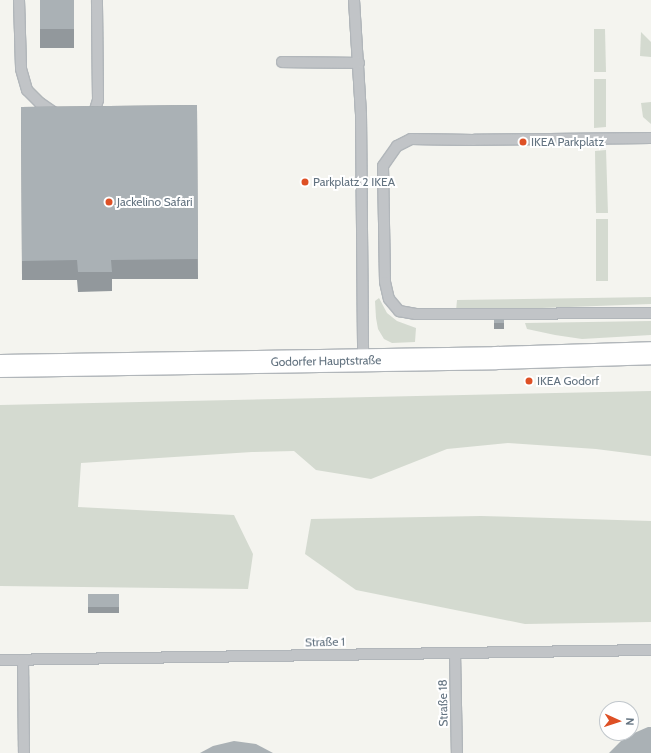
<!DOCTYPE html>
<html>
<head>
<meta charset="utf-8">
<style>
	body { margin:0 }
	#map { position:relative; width:651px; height:753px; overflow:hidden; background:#f4f4ef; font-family:Cabin,sans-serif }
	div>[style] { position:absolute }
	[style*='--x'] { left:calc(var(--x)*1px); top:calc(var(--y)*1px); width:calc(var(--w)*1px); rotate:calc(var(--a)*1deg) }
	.green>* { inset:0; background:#d4dad0 }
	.roads { filter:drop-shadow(1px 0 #b1b6ba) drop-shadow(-1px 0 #b1b6ba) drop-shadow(0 1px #b1b6ba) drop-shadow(0 -1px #b1b6ba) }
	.lane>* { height:10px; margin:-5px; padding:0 5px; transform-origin:5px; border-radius:5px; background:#c1c4c7 }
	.secondary>* { height:22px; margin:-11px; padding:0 11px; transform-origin:11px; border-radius:11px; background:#fff }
	.wall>* { inset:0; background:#92989c }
	.building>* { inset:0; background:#aab1b5 }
	.dots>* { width:11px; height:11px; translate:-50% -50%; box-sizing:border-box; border:2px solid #fff; border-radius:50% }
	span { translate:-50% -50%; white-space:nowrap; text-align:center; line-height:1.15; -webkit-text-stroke:4px #fff; paint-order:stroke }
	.poi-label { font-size:12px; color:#637380 }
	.left { translate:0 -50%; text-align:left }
	.street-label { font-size:12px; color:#637380 }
	.north { position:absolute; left:599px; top:701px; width:40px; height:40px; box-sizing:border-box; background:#fff; border:1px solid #c1c7cc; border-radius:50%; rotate:93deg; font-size:11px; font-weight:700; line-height:16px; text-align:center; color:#637380 }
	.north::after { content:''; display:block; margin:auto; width:14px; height:18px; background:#de5025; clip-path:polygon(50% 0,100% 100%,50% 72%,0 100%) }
</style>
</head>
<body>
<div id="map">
	<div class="green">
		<i style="clip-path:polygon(594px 29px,605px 29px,606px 72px,594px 72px)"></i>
		<i style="clip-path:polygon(641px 32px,651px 42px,651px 57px,640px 56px)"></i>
		<i style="clip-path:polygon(594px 79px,606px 79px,606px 127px,594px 128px)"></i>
		<i style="clip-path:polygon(651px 102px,651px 124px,643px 117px,641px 103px)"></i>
		<i style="clip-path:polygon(606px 150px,608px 213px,596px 213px,595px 151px)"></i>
		<i style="clip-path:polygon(596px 219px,608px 219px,608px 281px,596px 281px)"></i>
		<i style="clip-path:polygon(651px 297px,651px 304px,456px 311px,457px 300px)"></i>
		<i style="clip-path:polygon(379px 298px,387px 313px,397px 321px,416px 328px,415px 342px,392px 343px,384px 339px,378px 329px,376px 318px,375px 301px)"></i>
		<i style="clip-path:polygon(651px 321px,651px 335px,582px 339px,555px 335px,527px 329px,525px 323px)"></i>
		<i style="clip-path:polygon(651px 391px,651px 456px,596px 449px,508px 443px,447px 449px,371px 479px,316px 470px,294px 451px,252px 452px,81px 463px,78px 507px,234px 515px,253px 554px,248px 589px,0 586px,0 405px)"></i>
		<i style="clip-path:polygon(481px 516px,651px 521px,651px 622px,525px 624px,356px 590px,305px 554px,311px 519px)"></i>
	</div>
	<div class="roads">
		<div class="lane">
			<i style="--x:19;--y:0;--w:69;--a:88.3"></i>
			<i style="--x:21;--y:69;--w:22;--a:74"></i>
			<i style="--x:27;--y:90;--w:18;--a:45"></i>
			<i style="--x:40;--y:103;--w:18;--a:34"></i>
			<i style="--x:354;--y:0;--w:114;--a:86.5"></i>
			<i style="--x:361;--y:114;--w:246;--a:89.5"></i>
			<i style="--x:282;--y:62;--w:77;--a:0.7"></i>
			<i style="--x:89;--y:116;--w:6;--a:-31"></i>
			<i style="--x:94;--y:113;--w:14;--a:-73"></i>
			<i style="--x:98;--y:100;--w:100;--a:-90.6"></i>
			<i style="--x:651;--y:138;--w:177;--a:179.4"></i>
			<i style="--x:474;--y:140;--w:63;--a:-179.1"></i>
			<i style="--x:411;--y:139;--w:16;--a:153"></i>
			<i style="--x:397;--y:146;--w:24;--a:125"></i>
			<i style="--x:383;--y:166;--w:116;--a:89"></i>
			<i style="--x:385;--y:282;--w:17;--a:77"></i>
			<i style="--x:389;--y:299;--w:16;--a:50"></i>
			<i style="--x:399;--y:311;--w:17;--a:10"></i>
			<i style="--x:416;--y:314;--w:235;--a:-0.2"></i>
			<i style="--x:455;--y:653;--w:100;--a:88.9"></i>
			<i style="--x:0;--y:660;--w:651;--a:-0.88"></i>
			<i style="--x:23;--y:660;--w:93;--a:89.4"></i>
		</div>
		<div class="secondary">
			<i style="--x:0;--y:366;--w:496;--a:-0.9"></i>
			<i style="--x:496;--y:358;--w:155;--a:-1.8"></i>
		</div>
	</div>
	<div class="wall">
		<i style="clip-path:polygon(40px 0,74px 0,74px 48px,40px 48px)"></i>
		<i style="clip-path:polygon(197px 105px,198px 279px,112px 279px,112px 291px,78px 292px,77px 280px,22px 280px,21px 107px)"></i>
		<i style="clip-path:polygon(494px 319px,504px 319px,504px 329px,494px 329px)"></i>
		<i style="clip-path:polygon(88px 594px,119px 594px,119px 613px,88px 613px)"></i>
	</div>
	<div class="building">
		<i style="clip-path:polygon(40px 0,74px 0,74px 29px,40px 29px)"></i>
		<i style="clip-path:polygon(197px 105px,198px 259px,111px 260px,112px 272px,78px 272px,77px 260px,22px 261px,21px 107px)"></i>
		<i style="clip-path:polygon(494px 319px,504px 319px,504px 323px,494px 323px)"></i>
		<i style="clip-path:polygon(88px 594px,119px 594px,119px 607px,88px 607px)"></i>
		<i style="clip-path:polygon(648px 727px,651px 727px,651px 753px,609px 753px,625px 737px)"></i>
		<i style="clip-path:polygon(234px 741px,256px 744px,273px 753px,200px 753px,213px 746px)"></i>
	</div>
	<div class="dots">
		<i style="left:523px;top:142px;background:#de5025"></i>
		<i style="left:305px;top:182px;background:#de5025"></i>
		<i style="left:109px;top:202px;background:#de5025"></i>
		<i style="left:529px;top:381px;background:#de5025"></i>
	</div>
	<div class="poi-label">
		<span class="left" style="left:531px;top:142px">IKEA Parkplatz</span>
		<span class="left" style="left:313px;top:182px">Parkplatz 2 IKEA</span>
		<span class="left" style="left:117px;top:202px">Jackelino Safari</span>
		<span class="left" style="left:537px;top:381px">IKEA Godorf</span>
	</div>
	<div class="street-label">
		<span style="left:326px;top:361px;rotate:-1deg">Godorfer Hauptstraße</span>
		<span style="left:325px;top:642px;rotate:-1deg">Straße 1</span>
		<span style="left:443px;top:703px;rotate:-91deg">Straße 18</span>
	</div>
	<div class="north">N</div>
</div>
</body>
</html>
